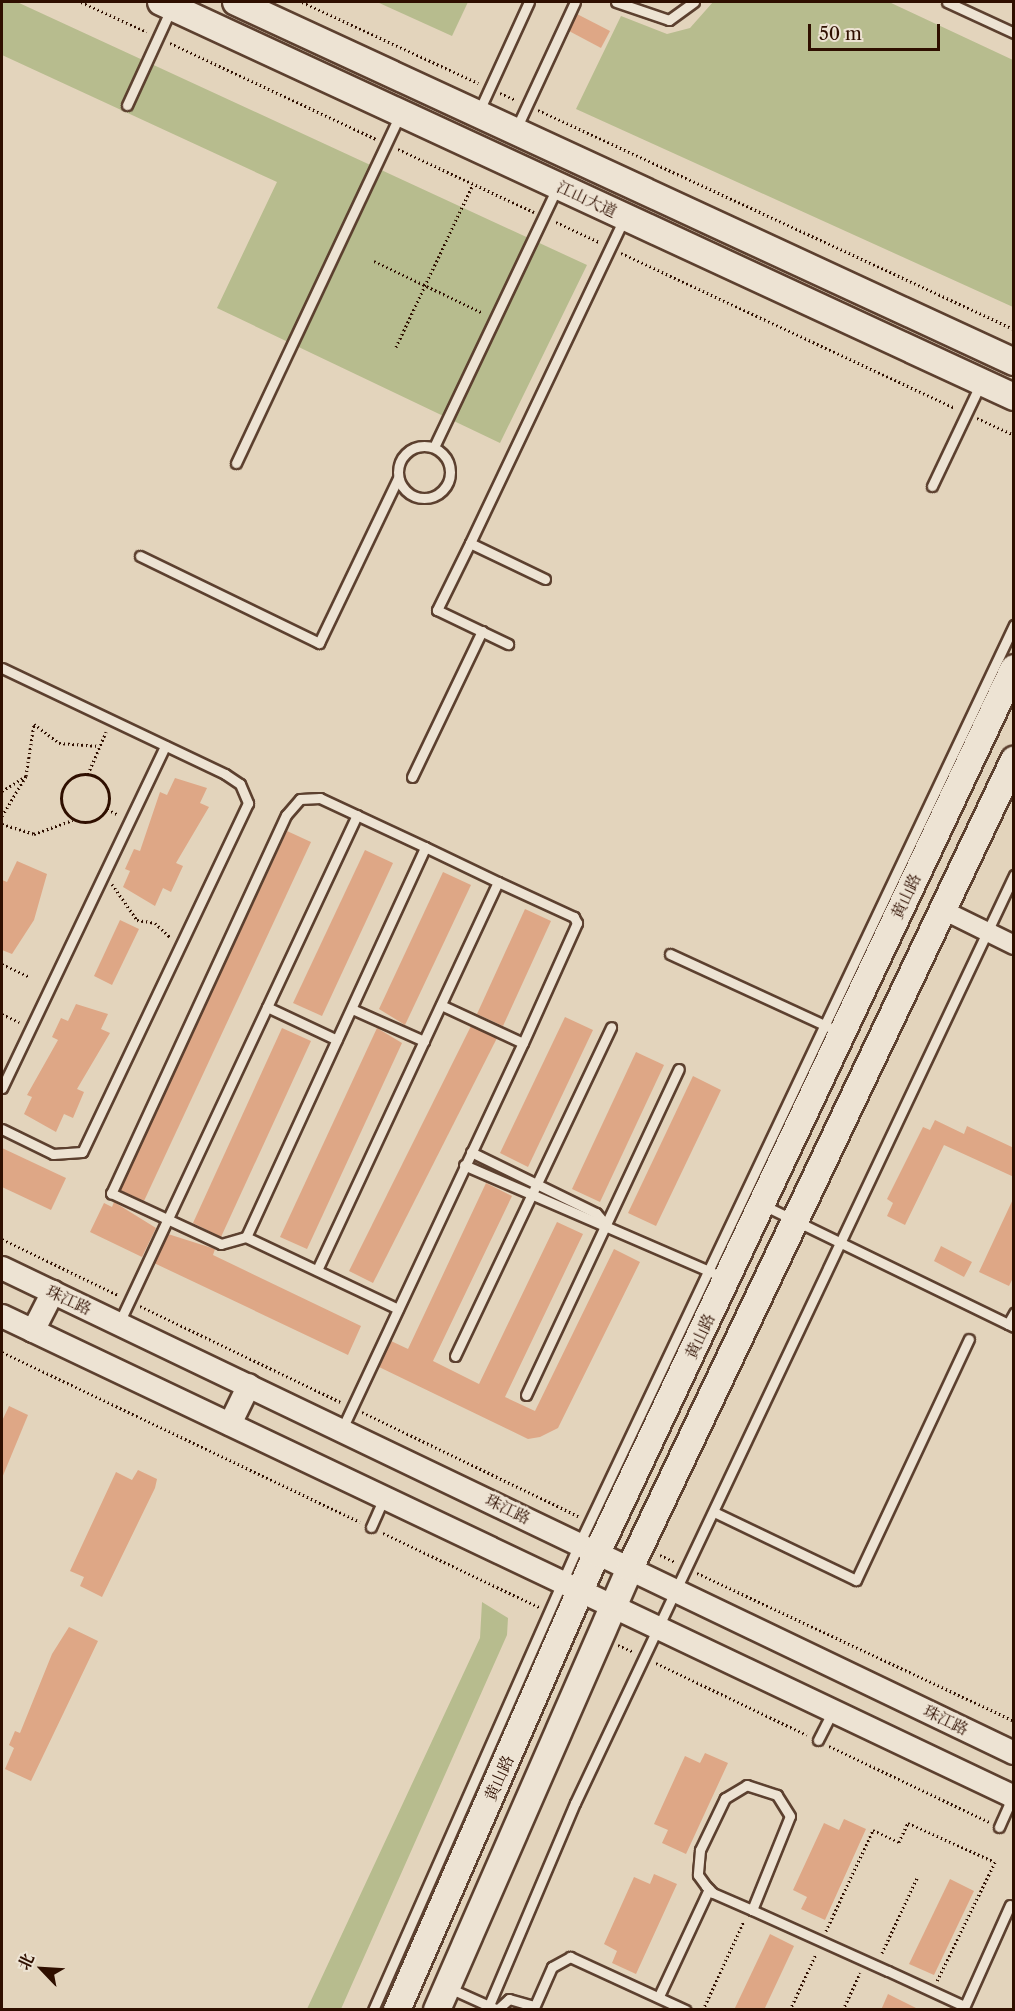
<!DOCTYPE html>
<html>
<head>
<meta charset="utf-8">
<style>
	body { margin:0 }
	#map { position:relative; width:1015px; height:2011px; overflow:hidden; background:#e3d4bc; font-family:"Libre Caslon Text","Noto Serif SC",serif }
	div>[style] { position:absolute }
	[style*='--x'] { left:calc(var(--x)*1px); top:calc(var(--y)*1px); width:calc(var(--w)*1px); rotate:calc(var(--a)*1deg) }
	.green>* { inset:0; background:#b7bc8e }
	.building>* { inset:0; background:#dea786 }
	.path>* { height:3px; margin-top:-1.5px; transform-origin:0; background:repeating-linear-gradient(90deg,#2f0f00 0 1.5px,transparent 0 4.5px) }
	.path>.ring { margin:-1.5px; padding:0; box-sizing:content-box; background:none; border:3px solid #2f0f00; border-radius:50% }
	.roads { filter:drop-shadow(2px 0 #5c402f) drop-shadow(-2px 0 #5c402f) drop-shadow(0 2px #5c402f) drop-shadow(0 -2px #5c402f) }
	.service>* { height:9px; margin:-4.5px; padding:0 4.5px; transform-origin:4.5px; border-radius:4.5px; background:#ede3d3 }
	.service>.ring { margin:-4.5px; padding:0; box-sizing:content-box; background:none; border:9px solid #ede3d3; border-radius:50% }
	.minor>* { height:18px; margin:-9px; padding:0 9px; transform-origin:9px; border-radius:9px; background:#ede3d3 }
	.tertiary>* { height:22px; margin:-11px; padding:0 11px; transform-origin:11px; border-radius:11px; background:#ede3d3 }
	.secondary>* { height:26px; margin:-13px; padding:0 13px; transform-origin:13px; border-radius:13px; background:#ede3d3 }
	span { translate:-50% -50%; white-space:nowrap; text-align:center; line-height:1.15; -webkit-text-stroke:5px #ede3d3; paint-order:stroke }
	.street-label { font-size:16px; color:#2f0f00 }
	.frame { position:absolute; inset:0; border:3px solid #2f0f00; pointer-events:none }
	.north { position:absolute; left:12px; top:1939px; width:60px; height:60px; -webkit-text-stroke:4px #ede3d3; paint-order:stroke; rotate:295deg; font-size:16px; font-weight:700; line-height:24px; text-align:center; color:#2f0f00 }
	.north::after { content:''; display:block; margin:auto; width:21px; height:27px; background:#2f0f00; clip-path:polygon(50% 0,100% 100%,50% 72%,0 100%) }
	.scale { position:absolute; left:808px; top:24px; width:132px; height:27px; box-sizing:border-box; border:3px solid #2f0f00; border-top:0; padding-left:8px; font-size:18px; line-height:21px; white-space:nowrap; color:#2f0f00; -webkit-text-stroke:4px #ede3d3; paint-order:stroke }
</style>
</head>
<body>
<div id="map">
	<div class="green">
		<i style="clip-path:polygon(2px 2px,17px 2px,587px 265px,500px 443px,217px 308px,277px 182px,2px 55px)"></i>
		<i style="clip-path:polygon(377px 2px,468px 2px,452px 36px)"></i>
		<i style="clip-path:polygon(713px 2px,889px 2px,1013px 60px,1013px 307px,576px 109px,621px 16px,667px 34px,690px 28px)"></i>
		<i style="clip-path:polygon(482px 1602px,508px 1618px,507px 1635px,341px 2009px,307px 2009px,480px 1638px)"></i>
	</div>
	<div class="building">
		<i style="clip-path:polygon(577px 14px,610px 31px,601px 48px,569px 31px)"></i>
		<i style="clip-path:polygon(175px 778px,207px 788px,200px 803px,209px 807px,176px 863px,183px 866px,171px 892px,163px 888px,155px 906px,123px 887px,130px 871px,125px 869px,134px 849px,140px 851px,160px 792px,167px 795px)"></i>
		<i style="clip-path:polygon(287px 831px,311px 842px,144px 1201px,120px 1190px)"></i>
		<i style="clip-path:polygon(365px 850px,393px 863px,322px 1016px,293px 1003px)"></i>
		<i style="clip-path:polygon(17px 861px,47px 874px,34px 920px,12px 954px,2px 950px,2px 880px,7px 882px)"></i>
		<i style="clip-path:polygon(443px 872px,471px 885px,405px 1025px,379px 1009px)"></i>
		<i style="clip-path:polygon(525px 909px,551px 921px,503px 1026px,477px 1014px)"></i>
		<i style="clip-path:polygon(120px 920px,139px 929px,112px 985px,94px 976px)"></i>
		<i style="clip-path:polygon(76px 1004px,108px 1014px,101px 1029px,110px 1033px,77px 1089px,84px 1092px,73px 1118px,64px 1114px,56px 1132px,24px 1114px,32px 1097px,27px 1095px,58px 1040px,52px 1037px,61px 1018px,68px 1021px)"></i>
		<i style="clip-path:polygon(565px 1017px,593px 1030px,528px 1167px,500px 1153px)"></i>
		<i style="clip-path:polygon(471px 1026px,497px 1038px,373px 1283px,349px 1271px)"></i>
		<i style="clip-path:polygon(282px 1028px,311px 1041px,221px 1237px,193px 1223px)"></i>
		<i style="clip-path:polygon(377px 1028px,402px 1043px,307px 1249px,280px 1237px)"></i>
		<i style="clip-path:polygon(636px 1052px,664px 1065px,600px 1202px,572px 1189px)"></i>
		<i style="clip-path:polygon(693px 1076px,721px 1090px,656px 1226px,628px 1213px)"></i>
		<i style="clip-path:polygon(935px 1120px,964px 1134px,967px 1126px,1014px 1148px,1014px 1177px,944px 1145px,905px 1225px,887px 1216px,893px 1203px,887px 1199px,923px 1127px,930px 1130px)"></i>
		<i style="clip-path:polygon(2px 1148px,66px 1178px,51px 1210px,2px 1187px)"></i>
		<i style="clip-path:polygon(486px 1183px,512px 1196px,433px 1361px,479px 1384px,557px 1222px,583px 1234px,505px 1397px,535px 1411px,614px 1249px,640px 1262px,558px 1428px,540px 1437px,528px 1439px,379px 1367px,391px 1341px,408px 1349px)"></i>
		<i style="clip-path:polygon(1014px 1197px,1014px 1276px,1009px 1286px,979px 1272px)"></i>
		<i style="clip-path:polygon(114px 1202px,156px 1228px,142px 1257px,90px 1232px,104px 1203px,112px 1207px)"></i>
		<i style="clip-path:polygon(168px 1234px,215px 1249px,213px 1255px,361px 1326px,348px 1355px,154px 1263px)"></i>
		<i style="clip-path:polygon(941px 1246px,972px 1262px,964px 1277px,934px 1261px)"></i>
		<i style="clip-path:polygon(9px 1406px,28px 1415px,2px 1478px,2px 1421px)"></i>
		<i style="clip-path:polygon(138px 1470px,157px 1479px,155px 1488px,102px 1597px,80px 1586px,84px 1577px,70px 1571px,116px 1472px,132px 1480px)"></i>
		<i style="clip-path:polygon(69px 1627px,98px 1641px,31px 1781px,5px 1769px,14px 1748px,9px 1745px,15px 1731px,20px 1733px,52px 1654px)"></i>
		<i style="clip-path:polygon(705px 1753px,728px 1763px,686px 1854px,662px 1843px,668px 1830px,654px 1824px,685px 1756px,700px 1763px)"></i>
		<i style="clip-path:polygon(844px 1819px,866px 1829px,825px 1920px,801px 1909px,807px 1897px,793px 1890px,824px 1823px,839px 1830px)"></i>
		<i style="clip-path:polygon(654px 1874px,677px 1884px,636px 1974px,612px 1963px,617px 1951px,604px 1944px,634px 1877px,650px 1884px)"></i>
		<i style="clip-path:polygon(950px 1879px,974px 1891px,934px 1975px,909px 1964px)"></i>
		<i style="clip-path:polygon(770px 1934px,794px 1946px,764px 2010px,734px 2010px)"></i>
		<i style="clip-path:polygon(888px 1994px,920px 2010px,881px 2010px)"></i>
	</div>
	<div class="path">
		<i style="--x:81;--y:2;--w:72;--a:24.4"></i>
		<i style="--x:302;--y:2;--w:194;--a:24.7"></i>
		<i style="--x:170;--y:43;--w:227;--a:25"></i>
		<i style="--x:500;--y:93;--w:17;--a:24"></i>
		<i style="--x:538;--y:110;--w:524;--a:24.71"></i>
		<i style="--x:398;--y:149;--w:150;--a:24.9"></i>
		<i style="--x:556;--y:222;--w:47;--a:24.9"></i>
		<i style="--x:621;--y:253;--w:368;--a:24.9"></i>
		<i style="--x:374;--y:261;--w:121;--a:25.5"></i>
		<i style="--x:396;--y:347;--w:180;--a:-64.7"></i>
		<i style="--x:977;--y:418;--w:41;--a:24.7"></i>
		<i class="ring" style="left:61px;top:774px;width:45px;height:45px"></i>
		<i style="--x:88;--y:774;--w:46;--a:-66.8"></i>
		<i style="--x:2;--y:791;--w:28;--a:-32"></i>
		<i style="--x:107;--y:809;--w:13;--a:27"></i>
		<i style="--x:2;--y:816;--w:47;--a:-59"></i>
		<i style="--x:26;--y:776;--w:53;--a:-81.3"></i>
		<i style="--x:34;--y:724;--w:31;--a:37"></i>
		<i style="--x:59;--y:743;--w:40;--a:4.3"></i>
		<i style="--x:2;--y:824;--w:34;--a:17"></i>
		<i style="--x:34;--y:834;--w:41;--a:-19.7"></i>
		<i style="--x:112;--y:884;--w:44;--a:55.2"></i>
		<i style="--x:137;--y:920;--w:18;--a:9"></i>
		<i style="--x:155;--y:923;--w:21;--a:43"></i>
		<i style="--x:2;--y:964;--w:31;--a:25"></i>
		<i style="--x:2;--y:1014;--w:19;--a:25"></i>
		<i style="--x:2;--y:1239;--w:129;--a:25.8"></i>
		<i style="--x:140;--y:1306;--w:222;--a:25.6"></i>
		<i style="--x:2;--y:1352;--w:396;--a:25.4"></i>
		<i style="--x:362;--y:1412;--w:240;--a:25.7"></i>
		<i style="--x:383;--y:1533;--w:173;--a:25.4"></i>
		<i style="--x:660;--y:1555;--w:17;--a:25"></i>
		<i style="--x:697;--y:1573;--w:350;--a:25"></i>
		<i style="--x:618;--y:1645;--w:17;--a:24"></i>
		<i style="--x:656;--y:1663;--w:167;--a:25.5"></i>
		<i style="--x:829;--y:1746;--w:177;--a:25.4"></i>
		<i style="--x:826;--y:1931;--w:111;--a:-65"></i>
		<i style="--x:873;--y:1830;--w:29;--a:25"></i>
		<i style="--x:899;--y:1842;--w:21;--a:-65"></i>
		<i style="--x:908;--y:1823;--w:95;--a:24.1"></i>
		<i style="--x:995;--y:1862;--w:132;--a:116"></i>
		<i style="--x:882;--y:1953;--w:83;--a:-65"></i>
		<i style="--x:703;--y:2010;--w:98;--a:-65.3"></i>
		<i style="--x:790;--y:2010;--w:62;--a:-65.1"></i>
		<i style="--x:843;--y:2010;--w:41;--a:-65.3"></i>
	</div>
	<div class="roads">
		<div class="service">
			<i style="--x:616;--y:2;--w:56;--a:18.8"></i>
			<i style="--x:669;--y:20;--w:31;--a:-36"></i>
			<i style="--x:947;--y:2;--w:74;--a:24.8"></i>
			<i style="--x:127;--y:105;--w:106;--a:-65.4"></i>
			<i style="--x:479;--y:111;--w:120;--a:-65.4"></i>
			<i style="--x:516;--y:129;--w:140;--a:-65.1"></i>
			<i class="ring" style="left:398px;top:446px;width:43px;height:43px"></i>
			<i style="--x:434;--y:447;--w:289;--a:-64.6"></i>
			<i style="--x:236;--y:463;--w:385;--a:-64.8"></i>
			<i style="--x:932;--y:486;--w:114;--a:-64.6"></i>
			<i style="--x:470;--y:543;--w:75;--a:116.2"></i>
			<i style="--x:437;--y:610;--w:79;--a:25.6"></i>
			<i style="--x:140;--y:556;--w:199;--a:25.9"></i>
			<i style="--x:319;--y:643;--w:183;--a:-64.4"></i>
			<i style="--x:545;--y:579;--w:83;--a:-154.4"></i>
			<i style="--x:470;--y:543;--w:359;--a:-64.6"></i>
			<i style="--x:2;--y:668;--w:247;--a:25.4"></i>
			<i style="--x:225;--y:774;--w:18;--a:34"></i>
			<i style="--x:240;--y:784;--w:21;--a:67"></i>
			<i style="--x:248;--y:803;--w:386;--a:115.4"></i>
			<i style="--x:82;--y:1152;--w:29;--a:176"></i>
			<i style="--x:53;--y:1154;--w:57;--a:-153.9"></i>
			<i style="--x:412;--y:777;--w:162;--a:-64.4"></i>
			<i style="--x:670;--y:954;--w:175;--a:24.7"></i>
			<i style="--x:441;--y:1005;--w:90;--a:24.9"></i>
			<i style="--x:267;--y:1007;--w:77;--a:25.2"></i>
			<i style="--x:352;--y:1009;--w:79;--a:24"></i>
			<i style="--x:2;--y:1088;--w:379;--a:-64.5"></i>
			<i style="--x:471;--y:1152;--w:139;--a:26"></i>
			<i style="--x:596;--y:1213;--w:16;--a:50"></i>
			<i style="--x:464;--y:1165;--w:271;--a:23.4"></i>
			<i style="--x:763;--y:1205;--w:279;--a:25.9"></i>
			<i style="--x:246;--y:1237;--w:168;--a:25.3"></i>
			<i style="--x:317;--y:1270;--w:428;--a:-65"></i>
			<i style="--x:119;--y:1323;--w:561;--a:-64.9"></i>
			<i style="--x:1008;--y:1324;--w:13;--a:-61"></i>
			<i style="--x:455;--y:1356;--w:364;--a:-64.6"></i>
			<i style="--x:526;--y:1395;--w:360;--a:-64.9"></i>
			<i style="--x:342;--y:1429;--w:426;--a:-64.9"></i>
			<i style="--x:523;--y:1043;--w:132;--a:-65.8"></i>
			<i style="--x:577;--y:923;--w:7;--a:-117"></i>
			<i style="--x:574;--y:917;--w:84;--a:-155.3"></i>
			<i style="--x:498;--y:882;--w:81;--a:-154.4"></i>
			<i style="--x:425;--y:847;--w:116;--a:-155"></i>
			<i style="--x:320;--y:798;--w:20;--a:177"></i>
			<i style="--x:300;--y:799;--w:21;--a:131"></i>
			<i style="--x:286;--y:815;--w:417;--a:114.8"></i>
			<i style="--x:111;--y:1193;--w:121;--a:24.9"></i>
			<i style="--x:221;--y:1244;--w:26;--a:-16"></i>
			<i style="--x:246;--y:1237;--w:429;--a:-65.3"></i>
			<i style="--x:716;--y:1513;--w:155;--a:25.6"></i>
			<i style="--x:856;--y:1580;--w:266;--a:-64.9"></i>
			<i style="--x:371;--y:1527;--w:32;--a:-66"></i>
			<i style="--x:818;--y:1740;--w:34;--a:-63"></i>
			<i style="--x:999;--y:1827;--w:34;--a:-66"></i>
			<i style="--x:752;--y:1910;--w:101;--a:-68"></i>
			<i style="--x:790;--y:1816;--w:25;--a:-122"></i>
			<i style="--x:777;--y:1795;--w:32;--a:-162"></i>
			<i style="--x:747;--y:1785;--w:26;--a:149"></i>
			<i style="--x:725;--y:1798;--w:58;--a:115.7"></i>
			<i style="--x:700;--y:1850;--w:25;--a:95"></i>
			<i style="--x:698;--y:1875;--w:14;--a:54"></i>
			<i style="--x:706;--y:1886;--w:10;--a:45"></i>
			<i style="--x:713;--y:1893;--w:43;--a:23.6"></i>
			<i style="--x:752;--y:1910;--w:149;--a:24.2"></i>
			<i style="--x:888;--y:1971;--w:84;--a:24.7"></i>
			<i style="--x:449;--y:1988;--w:54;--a:24.2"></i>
			<i style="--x:659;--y:1996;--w:118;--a:-65"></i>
			<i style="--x:498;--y:2009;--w:15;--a:-42"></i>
			<i style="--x:509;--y:1999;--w:26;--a:16"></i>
			<i style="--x:373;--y:2010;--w:510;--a:-66.15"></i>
			<i style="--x:579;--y:1544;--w:1017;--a:-64.67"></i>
			<i style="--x:487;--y:2010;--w:225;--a:-67"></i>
			<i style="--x:575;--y:1803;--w:1027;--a:-64.68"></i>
			<i style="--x:533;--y:2010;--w:47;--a:-66.2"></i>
			<i style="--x:552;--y:1967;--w:21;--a:-29"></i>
			<i style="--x:570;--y:1957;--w:127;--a:24.7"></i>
			<i style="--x:963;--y:2010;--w:115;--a:-65.9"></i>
		</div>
		<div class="minor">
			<i style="--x:943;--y:910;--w:79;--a:26.2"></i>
		</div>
		<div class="tertiary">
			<i style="--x:2;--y:1268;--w:1122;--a:25.61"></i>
			<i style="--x:2;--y:1316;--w:1120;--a:25.42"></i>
			<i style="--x:33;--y:1331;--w:44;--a:-62.9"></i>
			<i style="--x:230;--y:1424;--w:43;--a:-64"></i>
		</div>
		<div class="secondary">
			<i style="--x:161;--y:2;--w:940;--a:24.85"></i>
			<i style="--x:236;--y:2;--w:857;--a:24.83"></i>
			<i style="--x:397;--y:2010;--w:499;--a:-66.4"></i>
			<i style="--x:597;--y:1553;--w:978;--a:-64.77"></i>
			<i style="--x:437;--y:2010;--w:482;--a:-66.4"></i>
			<i style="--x:630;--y:1568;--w:895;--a:-64.58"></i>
		</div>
	</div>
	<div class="street-label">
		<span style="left:587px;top:199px;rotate:25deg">江山大道</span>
		<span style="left:906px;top:896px;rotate:-65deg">黄山路</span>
		<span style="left:69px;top:1300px;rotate:25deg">珠江路</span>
		<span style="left:700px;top:1336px;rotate:-65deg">黄山路</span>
		<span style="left:508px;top:1509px;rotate:26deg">珠江路</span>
		<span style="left:946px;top:1720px;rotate:26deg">珠江路</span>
		<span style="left:499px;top:1778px;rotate:-66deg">黄山路</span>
	</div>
	<div class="frame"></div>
	<div class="north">北</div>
	<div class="scale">50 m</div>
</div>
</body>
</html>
